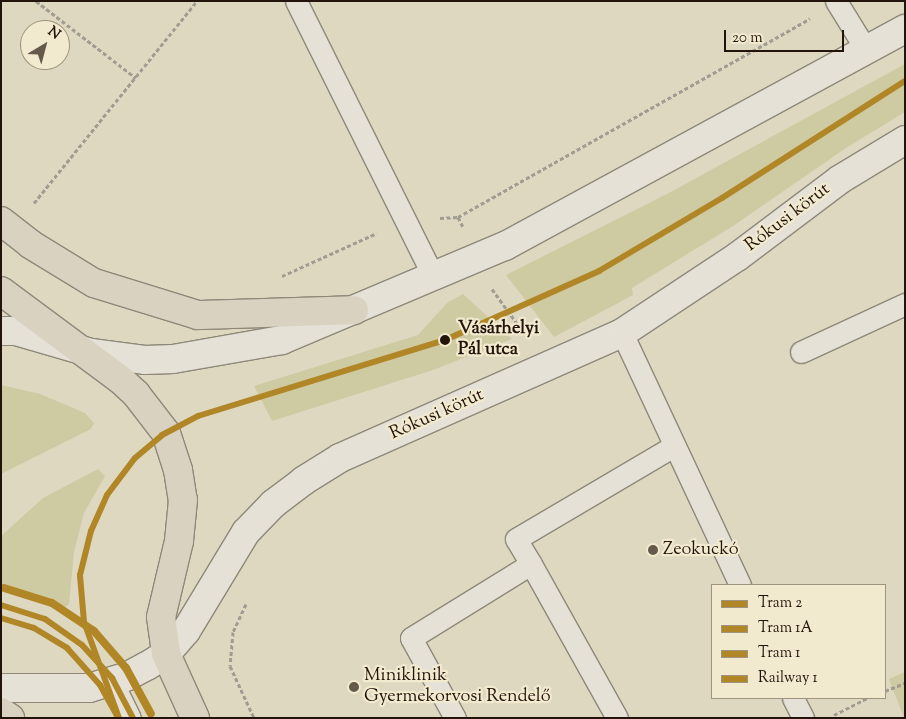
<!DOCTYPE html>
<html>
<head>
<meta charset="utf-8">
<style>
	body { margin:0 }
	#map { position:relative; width:906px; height:719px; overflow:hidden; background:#ded8c0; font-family:"Sorts Mill Goudy",serif }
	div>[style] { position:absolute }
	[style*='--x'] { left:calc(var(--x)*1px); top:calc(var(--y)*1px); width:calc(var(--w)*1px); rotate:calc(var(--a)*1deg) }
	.green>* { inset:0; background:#cecaa1 }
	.path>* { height:3px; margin-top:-1.5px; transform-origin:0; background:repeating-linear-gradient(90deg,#a09c92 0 4px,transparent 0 6.5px) }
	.roads { filter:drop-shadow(1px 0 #8d8879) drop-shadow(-1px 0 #8d8879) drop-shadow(0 1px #8d8879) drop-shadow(0 -1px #8d8879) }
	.service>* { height:21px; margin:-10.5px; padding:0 10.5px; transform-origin:10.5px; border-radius:10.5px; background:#e5e1d6 }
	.secondary>* { height:28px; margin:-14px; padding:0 14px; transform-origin:14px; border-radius:14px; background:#e5e1d6 }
	.primary>* { height:28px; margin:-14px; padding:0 14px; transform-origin:14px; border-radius:14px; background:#d9d2c1 }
	.rail-1>* { height:8px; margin:-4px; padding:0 4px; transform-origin:4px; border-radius:4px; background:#b18626 }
	.tram-1>* { height:6px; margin:-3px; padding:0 3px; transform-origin:3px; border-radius:3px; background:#b18626 }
	.tram-2>* { height:6px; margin:-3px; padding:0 3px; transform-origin:3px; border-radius:3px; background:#b18626 }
	.tram-3>* { height:6px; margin:-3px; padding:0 3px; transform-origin:3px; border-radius:3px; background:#b18626 }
	.dots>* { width:14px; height:14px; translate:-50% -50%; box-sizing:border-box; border:2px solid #f2eace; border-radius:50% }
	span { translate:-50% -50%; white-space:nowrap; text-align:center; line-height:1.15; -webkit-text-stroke:4.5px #f2eace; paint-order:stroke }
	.street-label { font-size:18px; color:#23140b }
	.stop-label { font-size:18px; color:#23140b; font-weight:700 }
	.left { translate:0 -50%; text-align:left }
	.poi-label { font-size:18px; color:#23140b }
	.frame { position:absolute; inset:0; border:2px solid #23140b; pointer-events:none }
	.legend { position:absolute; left:711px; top:584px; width:175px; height:115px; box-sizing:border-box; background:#f2eace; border:1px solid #9f9480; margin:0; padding:6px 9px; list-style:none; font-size:15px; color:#23140b }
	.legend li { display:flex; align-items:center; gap:10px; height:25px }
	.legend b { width:25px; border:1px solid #9f9480 }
	.north { position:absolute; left:20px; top:20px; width:50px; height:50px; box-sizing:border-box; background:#f2eace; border:1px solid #9f9480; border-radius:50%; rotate:37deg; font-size:14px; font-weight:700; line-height:20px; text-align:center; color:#23140b }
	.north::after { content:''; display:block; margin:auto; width:18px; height:22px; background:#64594a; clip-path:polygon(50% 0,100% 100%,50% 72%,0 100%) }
	.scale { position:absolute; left:724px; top:30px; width:120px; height:22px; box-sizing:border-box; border:2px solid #23140b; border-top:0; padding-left:6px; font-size:15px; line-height:18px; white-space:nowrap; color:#23140b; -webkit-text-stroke:4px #f2eace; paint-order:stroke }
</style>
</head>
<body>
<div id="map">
	<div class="green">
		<i style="clip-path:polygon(905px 64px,905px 112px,846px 148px,733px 226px,632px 288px,633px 295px,554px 337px,506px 275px,667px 194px)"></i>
		<i style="clip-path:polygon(463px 294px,512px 339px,433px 370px,272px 421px,254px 386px,418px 335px,447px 303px)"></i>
		<i style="clip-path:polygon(1px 385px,40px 394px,85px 413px,94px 423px,91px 429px,1px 474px)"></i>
		<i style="clip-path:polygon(98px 469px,105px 476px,84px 513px,74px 552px,69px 604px,64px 608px,22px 590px,1px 586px,1px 536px,43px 498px)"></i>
		<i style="clip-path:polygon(905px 672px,905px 718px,904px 718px,889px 679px)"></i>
	</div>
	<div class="path">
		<i style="--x:36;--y:1;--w:126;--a:37.6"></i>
		<i style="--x:34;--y:203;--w:260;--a:-51.1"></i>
		<i style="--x:458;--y:217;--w:11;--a:63"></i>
		<i style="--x:440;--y:218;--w:18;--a:-3"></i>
		<i style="--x:458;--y:217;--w:404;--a:-29.4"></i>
		<i style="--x:282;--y:276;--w:104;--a:-24.4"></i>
		<i style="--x:492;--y:289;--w:59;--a:53.9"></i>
		<i style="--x:246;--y:604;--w:31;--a:115"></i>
		<i style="--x:233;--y:632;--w:34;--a:95"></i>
		<i style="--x:230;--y:666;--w:57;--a:65.2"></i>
		<i style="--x:885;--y:691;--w:22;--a:-22"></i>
		<i style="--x:834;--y:715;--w:38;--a:-27"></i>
	</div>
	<div class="roads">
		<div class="service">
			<i style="--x:296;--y:1;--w:309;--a:63.5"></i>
			<i style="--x:836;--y:1;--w:55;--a:58.3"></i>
			<i style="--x:622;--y:333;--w:278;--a:64.9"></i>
			<i style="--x:801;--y:352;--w:115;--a:-24.8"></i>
			<i style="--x:531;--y:564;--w:176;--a:60.8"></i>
			<i style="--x:112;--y:681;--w:41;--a:64.1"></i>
			<i style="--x:793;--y:698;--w:22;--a:63"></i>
			<i style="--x:455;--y:718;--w:91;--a:-118.8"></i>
			<i style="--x:411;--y:638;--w:141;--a:-31.7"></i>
			<i style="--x:531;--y:564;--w:29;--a:-121"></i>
			<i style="--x:516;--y:539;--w:183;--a:-30.5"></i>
		</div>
		<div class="secondary">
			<i style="--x:1;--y:331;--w:15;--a:0"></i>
			<i style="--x:16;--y:331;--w:78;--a:16.3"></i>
			<i style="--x:91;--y:353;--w:54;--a:7.4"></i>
			<i style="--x:145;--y:360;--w:28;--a:-2"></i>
			<i style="--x:173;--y:359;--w:111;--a:-9.9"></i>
			<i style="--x:282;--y:340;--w:242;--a:-22.9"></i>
			<i style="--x:505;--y:246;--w:455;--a:-28.5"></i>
			<i style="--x:1;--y:688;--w:88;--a:0"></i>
			<i style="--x:89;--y:688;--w:39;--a:-17"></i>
			<i style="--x:126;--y:677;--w:24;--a:-28"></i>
			<i style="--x:147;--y:666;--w:22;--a:-32"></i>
			<i style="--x:166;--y:654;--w:30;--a:-49"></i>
			<i style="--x:186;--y:631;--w:116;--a:-58.8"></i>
			<i style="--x:246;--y:532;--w:39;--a:-46"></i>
			<i style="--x:273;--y:504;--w:38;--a:-37"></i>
			<i style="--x:303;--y:481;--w:44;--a:-31.9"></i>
			<i style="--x:340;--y:458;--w:308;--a:-23.9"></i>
			<i style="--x:622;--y:333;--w:138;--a:-33.5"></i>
			<i style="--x:737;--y:257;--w:128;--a:-37"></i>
			<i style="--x:839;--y:180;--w:77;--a:-31.2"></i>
		</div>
		<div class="primary">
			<i style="--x:1;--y:221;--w:37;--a:38"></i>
			<i style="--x:30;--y:244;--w:75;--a:31.4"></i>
			<i style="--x:94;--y:283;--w:109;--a:17.1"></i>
			<i style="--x:198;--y:315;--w:156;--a:-1.8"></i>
			<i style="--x:1;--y:291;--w:149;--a:36.6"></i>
			<i style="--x:121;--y:380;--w:21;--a:43"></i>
			<i style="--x:136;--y:394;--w:49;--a:52.4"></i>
			<i style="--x:166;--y:433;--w:39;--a:72"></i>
			<i style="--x:178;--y:470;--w:30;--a:81"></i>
			<i style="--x:183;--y:500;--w:41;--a:95.6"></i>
			<i style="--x:179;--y:541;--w:78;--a:103.3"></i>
			<i style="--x:161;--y:617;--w:37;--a:82"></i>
			<i style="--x:166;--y:654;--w:70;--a:65.6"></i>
			<i style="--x:1;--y:712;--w:11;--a:34"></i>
		</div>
	</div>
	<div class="rail-1">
		<i style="--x:4;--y:588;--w:50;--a:17.4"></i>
		<i style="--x:52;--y:603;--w:50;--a:33.7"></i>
		<i style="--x:94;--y:631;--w:49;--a:49.1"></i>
		<i style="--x:126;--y:668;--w:52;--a:61.5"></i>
	</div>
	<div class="tram-1">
		<i style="--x:119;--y:718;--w:102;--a:-110"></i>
		<i style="--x:84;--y:622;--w:47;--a:-94.9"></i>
		<i style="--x:80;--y:575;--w:45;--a:-76"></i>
		<i style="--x:91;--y:531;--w:39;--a:-66"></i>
		<i style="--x:107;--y:495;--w:46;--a:-52.9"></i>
		<i style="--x:135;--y:458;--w:35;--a:-40"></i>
		<i style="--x:162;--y:435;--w:41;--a:-27.8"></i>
		<i style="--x:198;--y:416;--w:258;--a:-17.1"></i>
		<i style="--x:445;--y:340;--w:169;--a:-24.1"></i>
		<i style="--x:599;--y:271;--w:143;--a:-30.7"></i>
		<i style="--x:722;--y:198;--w:217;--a:-32.6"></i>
	</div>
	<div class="tram-2">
		<i style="--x:1;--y:605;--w:46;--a:17.7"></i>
		<i style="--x:45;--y:619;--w:45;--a:35.1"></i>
		<i style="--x:82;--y:645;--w:45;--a:47.7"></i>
		<i style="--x:112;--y:678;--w:45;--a:62.3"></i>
	</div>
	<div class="tram-3">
		<i style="--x:1;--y:618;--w:34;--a:17"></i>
		<i style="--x:34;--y:628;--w:39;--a:31"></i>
		<i style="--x:67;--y:648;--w:50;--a:48.3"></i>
		<i style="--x:100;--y:685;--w:38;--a:61"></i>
	</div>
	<div class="dots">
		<i style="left:445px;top:340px;background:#23140b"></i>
		<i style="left:653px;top:550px;background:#64594a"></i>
		<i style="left:354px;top:687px;background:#64594a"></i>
	</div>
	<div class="street-label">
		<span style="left:788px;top:218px;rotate:-37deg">Rókusi körút</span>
		<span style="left:437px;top:415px;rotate:-24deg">Rókusi körút</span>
	</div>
	<div class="stop-label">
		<span class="left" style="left:458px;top:340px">Vásárhelyi<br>Pál utca</span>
	</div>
	<div class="poi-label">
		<span class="left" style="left:663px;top:550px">Zeokuckó</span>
		<span class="left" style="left:364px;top:687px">Miniklinik<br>Gyermekorvosi Rendelő</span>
	</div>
	<div class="frame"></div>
	<ul class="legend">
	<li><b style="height:6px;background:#b18626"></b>Tram 2</li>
	<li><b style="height:6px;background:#b18626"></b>Tram 1A</li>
	<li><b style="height:6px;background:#b18626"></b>Tram 1</li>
	<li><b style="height:6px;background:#b18626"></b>Railway 1</li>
	</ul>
	<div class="north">N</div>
	<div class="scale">20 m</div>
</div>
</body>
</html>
